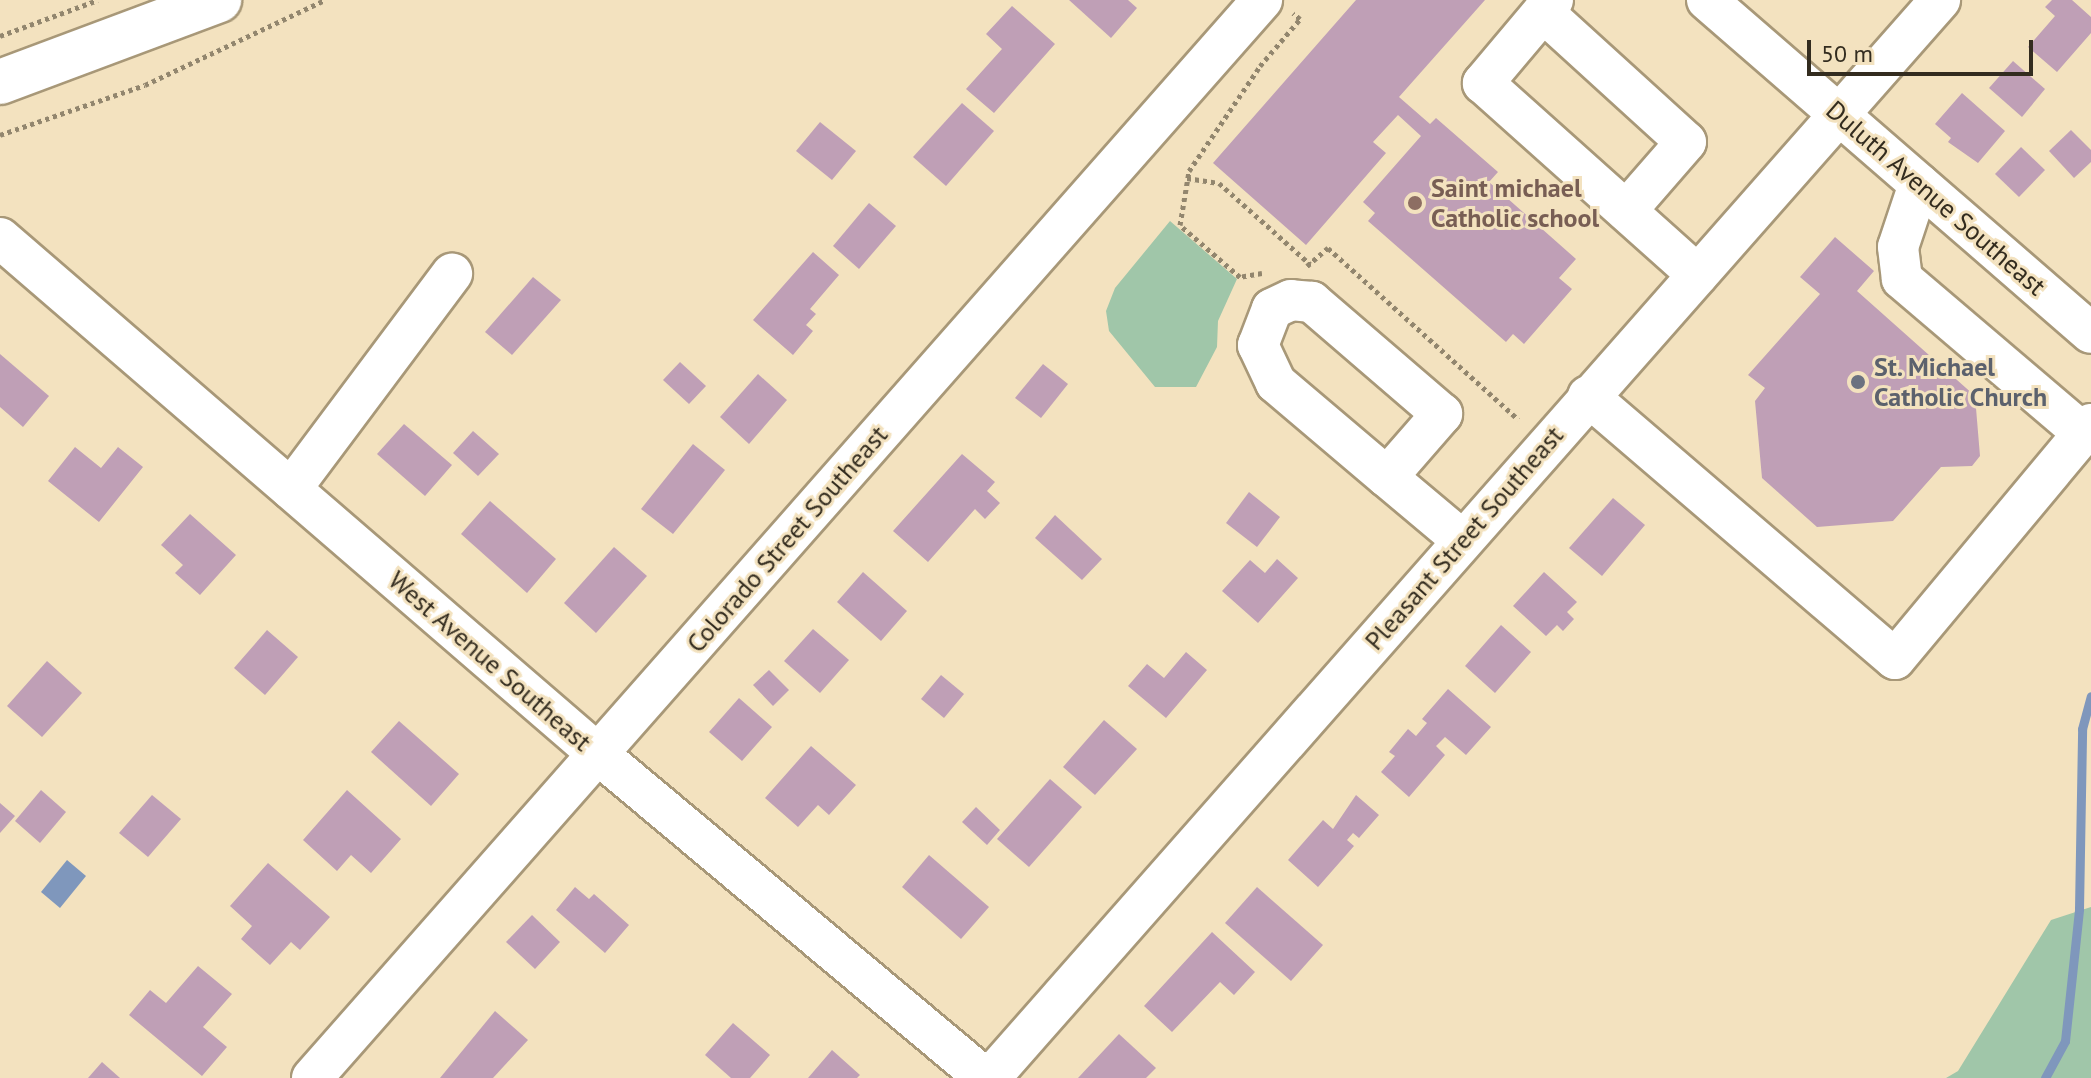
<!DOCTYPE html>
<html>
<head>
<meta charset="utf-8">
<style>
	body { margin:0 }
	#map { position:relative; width:2091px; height:1078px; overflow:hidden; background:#f3e2bf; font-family:"PT Sans",sans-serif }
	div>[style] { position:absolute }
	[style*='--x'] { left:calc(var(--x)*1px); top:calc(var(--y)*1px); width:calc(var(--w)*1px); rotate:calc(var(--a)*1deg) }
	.green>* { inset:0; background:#a0c6a9 }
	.water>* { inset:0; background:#7f97bc }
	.stream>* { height:9px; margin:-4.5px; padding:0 4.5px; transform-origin:4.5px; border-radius:4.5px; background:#7f97bc }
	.building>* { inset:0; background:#bf9fb6 }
	.path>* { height:5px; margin-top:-2.5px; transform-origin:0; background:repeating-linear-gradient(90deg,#92866e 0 4px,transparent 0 8px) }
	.roads { filter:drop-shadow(2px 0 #a89878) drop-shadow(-2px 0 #a89878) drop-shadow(0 2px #a89878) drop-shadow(0 -2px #a89878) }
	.minor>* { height:40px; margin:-20px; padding:0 20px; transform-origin:20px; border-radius:20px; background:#fff }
	.major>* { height:44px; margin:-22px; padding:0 22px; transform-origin:22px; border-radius:22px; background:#fff }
	.dots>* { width:22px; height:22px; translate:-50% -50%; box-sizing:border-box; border:4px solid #f3e2bf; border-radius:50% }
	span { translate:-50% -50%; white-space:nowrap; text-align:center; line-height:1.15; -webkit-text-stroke:6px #f3e2bf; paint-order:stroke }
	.education-label { font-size:26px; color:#785e54; font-weight:700 }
	.left { translate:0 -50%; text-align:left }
	.street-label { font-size:26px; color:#332c1f }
	.worship-label { font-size:26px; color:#5b616d; font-weight:700 }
	.scale { position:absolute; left:1807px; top:40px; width:226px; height:36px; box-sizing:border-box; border:4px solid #332c1f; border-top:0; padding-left:10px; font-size:24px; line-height:28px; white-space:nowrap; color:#332c1f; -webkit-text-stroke:6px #f3e2bf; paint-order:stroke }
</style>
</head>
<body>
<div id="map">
	<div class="green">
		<i style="clip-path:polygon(1170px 221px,1237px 279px,1218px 321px,1217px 347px,1196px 387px,1155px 387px,1109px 331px,1106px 311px,1115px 288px)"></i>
		<i style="clip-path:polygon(2091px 907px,2091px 1078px,1946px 1078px,1958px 1071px,2051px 920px)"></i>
	</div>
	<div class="water">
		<i style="clip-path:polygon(67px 860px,86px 876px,60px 908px,41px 892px)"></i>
	</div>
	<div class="stream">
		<i style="--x:2045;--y:1078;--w:42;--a:-61.6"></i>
		<i style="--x:2065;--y:1041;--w:133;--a:-83.9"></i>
		<i style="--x:2079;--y:909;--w:180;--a:-89"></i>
		<i style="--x:2082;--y:729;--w:34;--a:-75"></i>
	</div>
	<div class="building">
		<i style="clip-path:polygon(1069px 0,1128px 0,1137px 8px,1111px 38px)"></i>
		<i style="clip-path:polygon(1356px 0,1485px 0,1399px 97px,1430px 124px,1436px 118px,1498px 172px,1489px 182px,1576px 259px,1559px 278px,1572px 289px,1524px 344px,1513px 334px,1506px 342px,1368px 221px,1375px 213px,1363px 202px,1421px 136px,1398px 115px,1373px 142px,1386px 153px,1306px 245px,1213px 163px)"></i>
		<i style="clip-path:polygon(2052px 0,2072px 0,2091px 17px,2091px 33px,2057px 72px,2028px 47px,2055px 16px,2045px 7px)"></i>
		<i style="clip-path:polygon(1012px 6px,1055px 44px,994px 113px,966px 89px,1002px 49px,986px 34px)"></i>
		<i style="clip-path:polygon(2013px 61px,2045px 89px,2022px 117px,1989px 88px)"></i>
		<i style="clip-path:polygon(1962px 93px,2005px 131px,1978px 163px,1948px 142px,1951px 138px,1935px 124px)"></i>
		<i style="clip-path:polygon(962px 103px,994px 131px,946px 186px,913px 157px)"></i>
		<i style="clip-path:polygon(820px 122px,856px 151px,832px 180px,796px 151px)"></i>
		<i style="clip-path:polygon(2071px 130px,2091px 150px,2091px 162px,2074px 178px,2049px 151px)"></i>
		<i style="clip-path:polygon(2021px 147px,2045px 170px,2019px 197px,1995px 174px)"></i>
		<i style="clip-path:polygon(869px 203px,896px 226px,859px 269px,833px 246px)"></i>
		<i style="clip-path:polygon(1835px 237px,1874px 271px,1857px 291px,1975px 396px,1980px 456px,1972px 466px,1941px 467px,1893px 521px,1817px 527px,1762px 478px,1755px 401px,1765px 388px,1748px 375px,1820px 294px,1800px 277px)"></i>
		<i style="clip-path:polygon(813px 252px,839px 275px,810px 309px,816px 314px,806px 325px,813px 331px,793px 355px,753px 320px)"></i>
		<i style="clip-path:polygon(533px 277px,561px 300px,512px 355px,485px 332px)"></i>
		<i style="clip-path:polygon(0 354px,49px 396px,23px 427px,0 407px)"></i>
		<i style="clip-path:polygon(680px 362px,706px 386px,689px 404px,663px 380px)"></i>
		<i style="clip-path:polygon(1043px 364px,1068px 384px,1041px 418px,1015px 398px)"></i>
		<i style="clip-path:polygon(758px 374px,787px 400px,749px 444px,720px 417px)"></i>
		<i style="clip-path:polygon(404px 424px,452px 465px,425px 496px,377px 454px)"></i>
		<i style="clip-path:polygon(473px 431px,499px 454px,478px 476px,453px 453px)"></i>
		<i style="clip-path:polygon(693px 444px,725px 470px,673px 534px,641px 509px)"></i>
		<i style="clip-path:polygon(75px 447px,101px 468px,118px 447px,143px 467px,99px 522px,48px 481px)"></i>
		<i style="clip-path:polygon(962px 454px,995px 482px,987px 491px,1000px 503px,985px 519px,975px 509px,928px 562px,893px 531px)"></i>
		<i style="clip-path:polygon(1249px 492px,1280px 517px,1257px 547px,1226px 523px)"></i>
		<i style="clip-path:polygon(1613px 498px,1645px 525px,1602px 576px,1569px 548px)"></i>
		<i style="clip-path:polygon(490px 501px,556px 559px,527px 593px,461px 534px)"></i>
		<i style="clip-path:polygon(190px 514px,236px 555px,200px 595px,175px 573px,183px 565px,161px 545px)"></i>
		<i style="clip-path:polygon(1055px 515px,1102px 559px,1082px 580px,1035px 538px)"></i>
		<i style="clip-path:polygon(614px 547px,647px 576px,596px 633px,564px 603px)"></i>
		<i style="clip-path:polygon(1277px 559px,1298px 578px,1258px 623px,1222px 591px,1250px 560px,1265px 573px)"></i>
		<i style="clip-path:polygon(863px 572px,907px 611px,881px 641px,837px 602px)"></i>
		<i style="clip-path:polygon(1544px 572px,1577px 602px,1567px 612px,1574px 619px,1563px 631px,1557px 625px,1546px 636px,1513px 606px)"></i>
		<i style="clip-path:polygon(1501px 625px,1531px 652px,1495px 693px,1465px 666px)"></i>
		<i style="clip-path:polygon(813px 629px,849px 660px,820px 693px,784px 661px)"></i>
		<i style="clip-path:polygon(267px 630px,298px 657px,265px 695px,234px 668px)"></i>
		<i style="clip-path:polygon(1186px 652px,1207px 670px,1166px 718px,1128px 686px,1147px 664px,1164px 678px)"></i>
		<i style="clip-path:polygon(47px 661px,82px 693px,42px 737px,7px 706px)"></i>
		<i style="clip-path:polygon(769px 670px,789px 690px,773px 706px,753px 685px)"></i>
		<i style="clip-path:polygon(941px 675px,964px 694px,944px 718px,921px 699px)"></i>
		<i style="clip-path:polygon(1448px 689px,1491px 727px,1466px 755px,1445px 737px,1436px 746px,1445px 755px,1409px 797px,1381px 772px,1395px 756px,1389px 752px,1408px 729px,1416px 736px,1427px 723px,1422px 719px)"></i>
		<i style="clip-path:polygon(739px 698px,772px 727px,742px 761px,709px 732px)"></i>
		<i style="clip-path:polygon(1104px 720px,1137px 749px,1095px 795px,1063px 767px)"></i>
		<i style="clip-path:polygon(399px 721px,459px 774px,431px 806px,371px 752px)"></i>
		<i style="clip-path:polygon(811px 746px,856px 785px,829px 815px,818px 805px,798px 827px,765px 798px)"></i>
		<i style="clip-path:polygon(1050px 779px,1082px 807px,1029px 867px,997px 839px)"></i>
		<i style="clip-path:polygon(41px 790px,66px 812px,40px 843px,15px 821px)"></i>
		<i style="clip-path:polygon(347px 790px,401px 839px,371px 873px,351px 855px,337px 871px,303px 840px)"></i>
		<i style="clip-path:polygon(152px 795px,181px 819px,148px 857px,119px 833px)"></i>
		<i style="clip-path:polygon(1356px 795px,1379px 815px,1359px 838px,1353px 833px,1347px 840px,1354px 846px,1318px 887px,1288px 860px,1323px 820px,1333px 829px)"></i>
		<i style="clip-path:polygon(0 803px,15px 816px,0 833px)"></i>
		<i style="clip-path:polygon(976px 807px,1000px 830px,987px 845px,962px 822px)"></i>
		<i style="clip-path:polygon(929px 855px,989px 907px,961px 939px,902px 887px)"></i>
		<i style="clip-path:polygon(268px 863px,330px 917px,300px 950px,291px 942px,270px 965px,241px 939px,252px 926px,230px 906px)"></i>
		<i style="clip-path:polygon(575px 887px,589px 899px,594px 894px,629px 925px,605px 953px,556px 910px)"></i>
		<i style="clip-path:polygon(1257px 887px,1323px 945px,1291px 981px,1225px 923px)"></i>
		<i style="clip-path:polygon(532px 915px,560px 942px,535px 969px,506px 942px)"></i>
		<i style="clip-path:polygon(1212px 932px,1255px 972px,1234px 995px,1220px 982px,1172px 1032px,1144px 1006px)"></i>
		<i style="clip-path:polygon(198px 966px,232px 994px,203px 1027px,227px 1047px,202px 1076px,129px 1015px,150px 990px,166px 1003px)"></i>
		<i style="clip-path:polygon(495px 1011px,528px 1040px,493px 1078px,440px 1078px)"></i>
		<i style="clip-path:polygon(733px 1023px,770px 1055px,750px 1078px,731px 1078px,705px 1055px)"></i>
		<i style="clip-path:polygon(1119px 1034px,1156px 1068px,1146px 1078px,1078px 1078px)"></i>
		<i style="clip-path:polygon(832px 1050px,860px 1075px,857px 1078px,808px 1078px)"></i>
		<i style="clip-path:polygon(102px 1062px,120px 1078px,88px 1078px)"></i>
	</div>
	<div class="path">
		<i style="--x:0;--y:36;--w:104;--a:-20.2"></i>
		<i style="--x:0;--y:135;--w:153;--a:-19"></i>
		<i style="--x:145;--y:85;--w:199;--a:-25.3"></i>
		<i style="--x:1187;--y:178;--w:32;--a:9"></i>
		<i style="--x:1219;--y:183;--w:122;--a:41.7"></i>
		<i style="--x:1307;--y:266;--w:28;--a:-41"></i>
		<i style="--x:1328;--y:248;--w:256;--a:42"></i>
		<i style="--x:1262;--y:273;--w:22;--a:170"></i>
		<i style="--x:1240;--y:277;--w:79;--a:-139.1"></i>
		<i style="--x:1180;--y:225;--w:55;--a:-80.5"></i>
		<i style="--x:1189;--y:171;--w:127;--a:-55.9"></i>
		<i style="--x:1260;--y:66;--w:62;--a:-49.6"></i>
		<i style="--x:1300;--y:19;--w:9;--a:-139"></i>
	</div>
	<div class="roads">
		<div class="minor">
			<i style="--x:1553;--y:0;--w:109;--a:130.1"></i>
			<i style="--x:1483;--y:83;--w:288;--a:41.8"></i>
			<i style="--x:1707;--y:0;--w:508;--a:40.93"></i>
			<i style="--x:1543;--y:12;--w:193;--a:42.3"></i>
			<i style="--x:1686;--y:142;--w:91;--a:131"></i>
			<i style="--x:1919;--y:184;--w:66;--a:108.4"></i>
			<i style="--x:1898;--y:247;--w:32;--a:83"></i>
			<i style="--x:1902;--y:279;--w:238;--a:40.4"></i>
			<i style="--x:0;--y:238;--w:790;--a:40.79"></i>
			<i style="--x:598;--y:754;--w:505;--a:39.94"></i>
			<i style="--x:1588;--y:396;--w:404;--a:40.6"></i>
			<i style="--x:1895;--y:659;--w:306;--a:-50.2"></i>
			<i style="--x:1387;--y:477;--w:84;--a:-48.9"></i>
			<i style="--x:1442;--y:414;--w:172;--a:-139.3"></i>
			<i style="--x:1312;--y:302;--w:21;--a:-175"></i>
			<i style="--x:1291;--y:300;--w:21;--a:155"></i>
			<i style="--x:1272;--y:309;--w:39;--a:111"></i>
			<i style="--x:1258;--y:345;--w:42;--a:64.7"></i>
			<i style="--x:1276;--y:383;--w:145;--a:40.3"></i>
			<i style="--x:1387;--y:477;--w:98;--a:40"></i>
			<i style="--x:291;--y:489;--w:269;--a:-53.2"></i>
			<i style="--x:312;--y:1078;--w:1437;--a:-48.61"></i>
			<i style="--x:990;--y:1078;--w:1437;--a:-48.61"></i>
		</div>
		<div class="major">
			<i style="--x:0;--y:82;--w:234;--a:-20.5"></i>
		</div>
	</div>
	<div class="dots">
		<i style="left:1415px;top:203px;background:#8d6e63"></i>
		<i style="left:1858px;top:382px;background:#6b7280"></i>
	</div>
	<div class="education-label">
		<span class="left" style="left:1431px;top:203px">Saint michael<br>Catholic school</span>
	</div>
	<div class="street-label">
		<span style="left:1936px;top:198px;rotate:41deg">Duluth Avenue Southeast</span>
		<span style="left:1464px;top:538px;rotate:-49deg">Pleasant Street Southeast</span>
		<span style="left:787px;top:539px;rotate:-49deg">Colorado Street Southeast</span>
		<span style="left:490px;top:661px;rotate:41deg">West Avenue Southeast</span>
	</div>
	<div class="worship-label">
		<span class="left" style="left:1874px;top:382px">St. Michael<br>Catholic Church</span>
	</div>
	<div class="scale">50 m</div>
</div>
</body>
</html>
